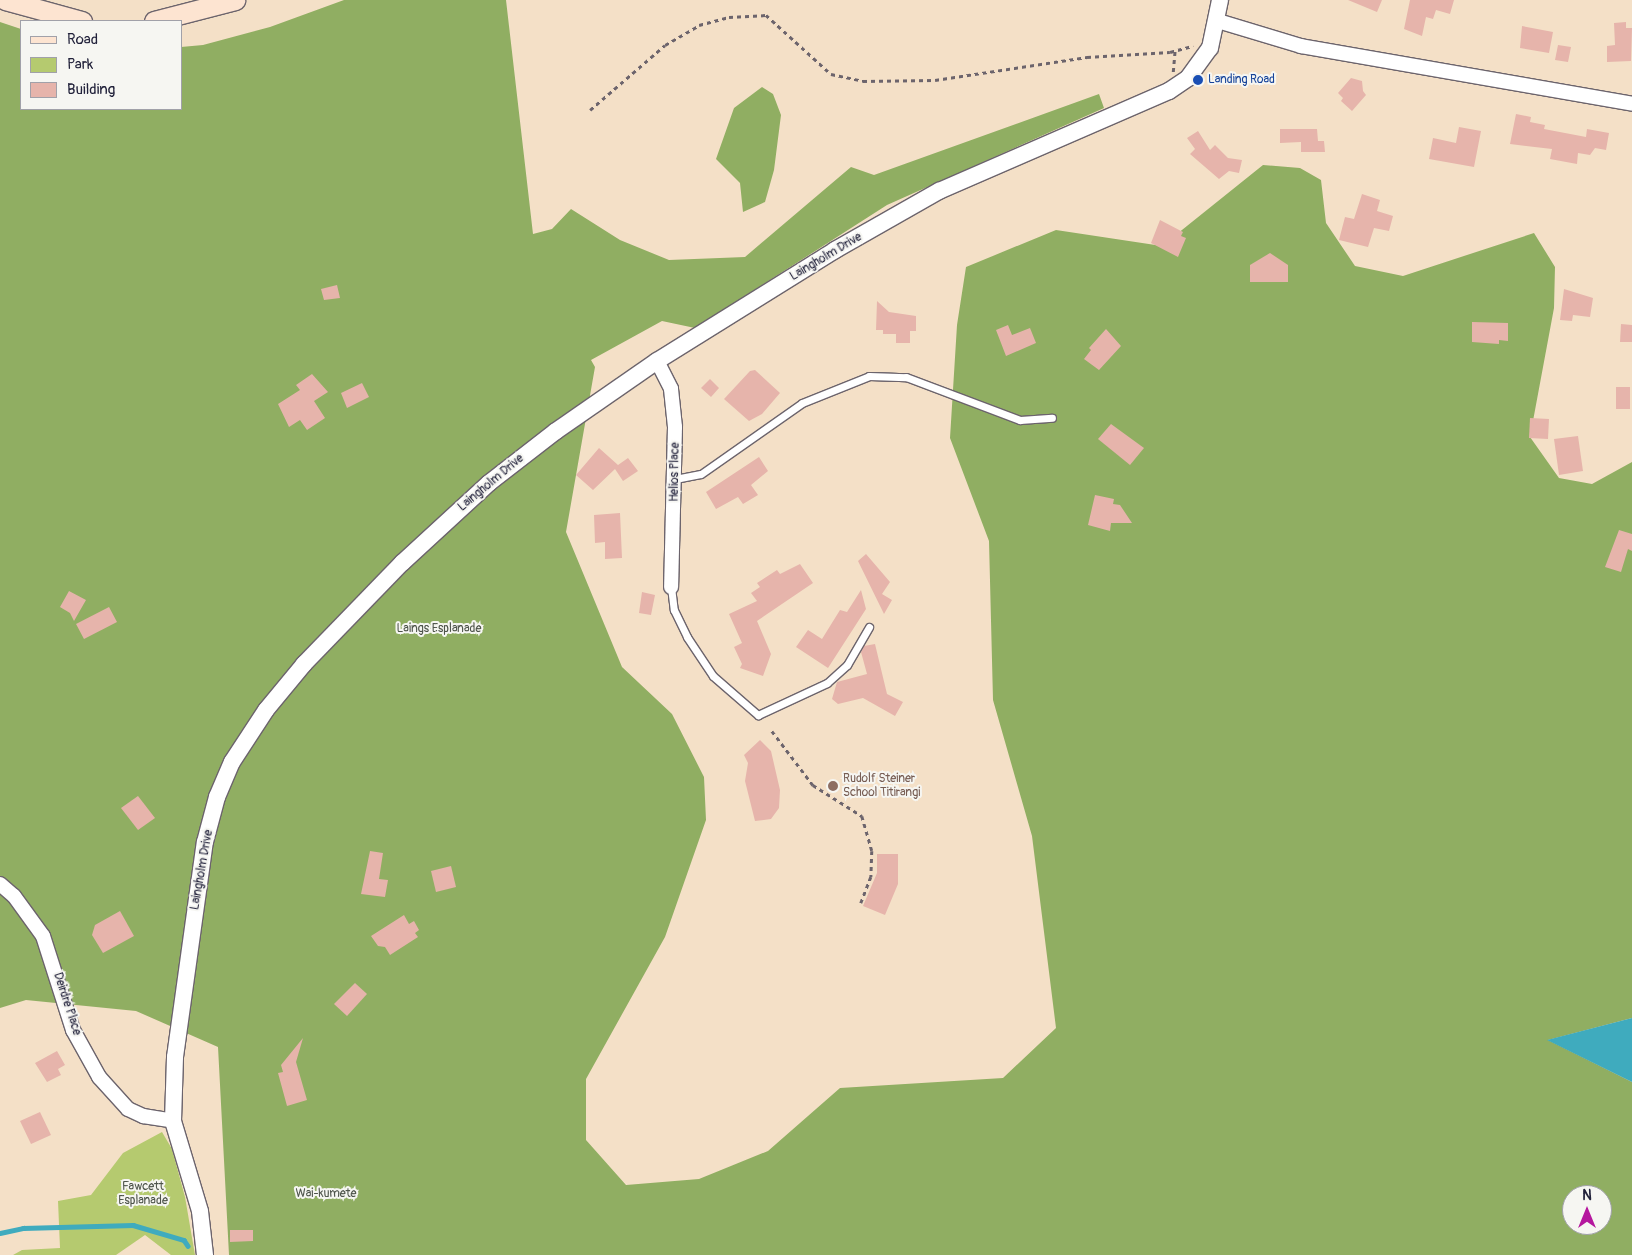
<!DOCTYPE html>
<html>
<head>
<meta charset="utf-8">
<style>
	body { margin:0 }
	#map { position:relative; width:1632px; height:1255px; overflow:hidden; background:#f4e0c7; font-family:Pangolin,sans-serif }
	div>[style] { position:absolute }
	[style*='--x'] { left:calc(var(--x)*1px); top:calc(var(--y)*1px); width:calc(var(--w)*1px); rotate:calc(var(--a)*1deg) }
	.green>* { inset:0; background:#b5ca6f }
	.forest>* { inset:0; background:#90ae62 }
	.water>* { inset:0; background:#3fabbe }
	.stream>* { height:4.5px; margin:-2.25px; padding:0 2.25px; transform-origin:2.25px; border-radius:2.25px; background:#3fabbe }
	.building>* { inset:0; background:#e6b4ab }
	.path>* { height:2.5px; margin-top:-1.25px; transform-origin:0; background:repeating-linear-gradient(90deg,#6c646c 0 4px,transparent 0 8px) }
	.roads { filter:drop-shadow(1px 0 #6c646c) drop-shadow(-1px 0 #6c646c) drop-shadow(0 1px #6c646c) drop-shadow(0 -1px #6c646c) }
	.service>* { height:7px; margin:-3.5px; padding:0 3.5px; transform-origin:3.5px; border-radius:3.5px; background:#fff }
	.minor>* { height:14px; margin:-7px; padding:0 7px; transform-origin:7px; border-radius:7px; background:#fff }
	.tertiary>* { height:16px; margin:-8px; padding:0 8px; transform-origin:8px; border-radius:8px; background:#fff }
	.secondary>* { height:19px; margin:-9.5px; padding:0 9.5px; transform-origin:9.5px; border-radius:9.5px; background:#fde4d1 }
	.dots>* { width:14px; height:14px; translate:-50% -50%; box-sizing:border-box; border:2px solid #f6f6f2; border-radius:50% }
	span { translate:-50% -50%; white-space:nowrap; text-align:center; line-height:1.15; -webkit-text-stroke:4px #f6f6f2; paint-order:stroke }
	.transit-label { font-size:12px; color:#164399 }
	.left { translate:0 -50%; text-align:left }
	.street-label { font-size:12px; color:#22223b }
	.park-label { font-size:12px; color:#4e544b }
	.education-label { font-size:12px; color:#785e54 }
	.legend { position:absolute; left:20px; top:20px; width:162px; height:90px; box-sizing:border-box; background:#f6f6f2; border:1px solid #a1a1a9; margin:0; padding:6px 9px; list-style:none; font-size:15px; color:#22223b }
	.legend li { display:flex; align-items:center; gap:10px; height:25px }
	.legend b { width:25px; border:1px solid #a1a1a9 }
	.north { position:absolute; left:1562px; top:1185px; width:50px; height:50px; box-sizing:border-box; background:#f6f6f2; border:1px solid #a1a1a9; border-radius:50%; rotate:0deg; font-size:14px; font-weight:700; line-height:20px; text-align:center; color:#22223b }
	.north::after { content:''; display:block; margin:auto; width:18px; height:22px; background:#b5179e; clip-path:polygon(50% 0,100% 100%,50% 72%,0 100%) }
</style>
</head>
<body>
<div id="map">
	<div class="green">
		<i style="clip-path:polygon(162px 1132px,172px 1149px,185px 1197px,195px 1255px,171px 1255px,145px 1235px,116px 1255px,13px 1255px,22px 1250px,60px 1248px,58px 1201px,91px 1195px,123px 1153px)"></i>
	</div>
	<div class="forest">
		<i style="clip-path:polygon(evenodd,344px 0,506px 0,533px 234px,552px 229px,571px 209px,620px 240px,669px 260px,745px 257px,851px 167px,874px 175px,1099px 94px,1104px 108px,887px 205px,695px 328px,662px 321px,591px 360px,595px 367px,566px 532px,622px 667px,672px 714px,704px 777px,706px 820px,665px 937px,586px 1079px,586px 1140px,626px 1185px,699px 1179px,768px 1151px,840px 1088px,1003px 1078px,1056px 1028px,1032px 836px,993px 700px,989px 541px,950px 438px,957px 325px,966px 267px,1056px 230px,1162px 246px,1263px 165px,1300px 168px,1321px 180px,1326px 223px,1355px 266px,1403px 276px,1534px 233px,1555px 267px,1554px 308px,1530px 437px,1559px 478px,1592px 484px,1632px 462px,1632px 1018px,1548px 1040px,1632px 1082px,1632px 1255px,229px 1255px,218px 1047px,136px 1011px,26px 1000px,0 1008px,0 22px,21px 29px,21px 109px,181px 109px,181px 47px,203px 45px,270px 27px,344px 0,1572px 1195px,1602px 1195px,1602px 1225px,1572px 1225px,1572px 1195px)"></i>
		<i style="clip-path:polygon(762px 87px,773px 94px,781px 115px,774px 170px,765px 202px,743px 212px,740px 183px,716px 159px,734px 108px)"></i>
	</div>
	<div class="water">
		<i style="clip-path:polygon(1632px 1018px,1632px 1082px,1547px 1040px)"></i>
	</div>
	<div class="stream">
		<i style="--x:0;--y:1233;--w:24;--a:-12"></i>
		<i style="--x:23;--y:1228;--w:110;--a:-1.6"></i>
		<i style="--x:133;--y:1225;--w:53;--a:16.4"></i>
		<i style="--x:184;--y:1240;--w:7;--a:56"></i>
	</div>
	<div class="building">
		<i style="clip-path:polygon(1348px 0,1382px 0,1377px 12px)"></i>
		<i style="clip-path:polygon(1410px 0,1454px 0,1450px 14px,1436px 10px,1433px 19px,1426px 17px,1422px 36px,1404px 29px)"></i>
		<i style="clip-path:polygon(1626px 22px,1626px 28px,1632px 28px,1631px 61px,1607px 62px,1607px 46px,1615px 45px,1614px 23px)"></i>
		<i style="clip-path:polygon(1522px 26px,1553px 32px,1549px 53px,1520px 48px)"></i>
		<i style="clip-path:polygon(1558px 45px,1571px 47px,1568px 62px,1555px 60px)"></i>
		<i style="clip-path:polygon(1351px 78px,1362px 81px,1363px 91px,1366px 95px,1352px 111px,1341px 101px,1343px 98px,1338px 93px)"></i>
		<i style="clip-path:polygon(1516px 114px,1531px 117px,1530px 122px,1545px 125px,1544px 129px,1586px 137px,1587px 129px,1609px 133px,1606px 150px,1595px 148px,1590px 155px,1578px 153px,1577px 164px,1550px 159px,1552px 149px,1510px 144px)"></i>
		<i style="clip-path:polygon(1459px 127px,1481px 131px,1474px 167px,1429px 159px,1433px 138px,1456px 143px)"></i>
		<i style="clip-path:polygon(1280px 129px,1317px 129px,1318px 141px,1324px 141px,1325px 152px,1301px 152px,1301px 142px,1280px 143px)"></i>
		<i style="clip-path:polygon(1198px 131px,1210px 150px,1215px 145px,1228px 158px,1242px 160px,1239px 173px,1229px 171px,1219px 179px,1190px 154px,1195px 149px,1187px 138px)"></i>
		<i style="clip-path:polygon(1362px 194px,1380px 200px,1377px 211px,1393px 216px,1389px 231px,1374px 228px,1368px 247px,1339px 240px,1345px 217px,1354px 219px)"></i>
		<i style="clip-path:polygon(1160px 220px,1183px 232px,1181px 236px,1186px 238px,1178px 257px,1151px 243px)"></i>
		<i style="clip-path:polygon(1270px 253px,1288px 265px,1288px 282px,1250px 282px,1250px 265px)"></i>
		<i style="clip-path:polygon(337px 285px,340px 298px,324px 300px,321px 289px)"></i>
		<i style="clip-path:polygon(1564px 289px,1593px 298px,1590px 317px,1573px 315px,1572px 321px,1560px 320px)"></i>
		<i style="clip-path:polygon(877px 301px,889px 312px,916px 316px,916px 331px,910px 331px,910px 343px,896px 343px,896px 334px,883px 334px,883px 330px,876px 330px)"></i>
		<i style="clip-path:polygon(1472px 322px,1508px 323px,1508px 341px,1499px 340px,1499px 344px,1472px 342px)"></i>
		<i style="clip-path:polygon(1621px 324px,1632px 325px,1632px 342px,1620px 342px)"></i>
		<i style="clip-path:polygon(1008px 325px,1012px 335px,1030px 328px,1036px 343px,1006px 356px,996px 330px)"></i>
		<i style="clip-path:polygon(1106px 329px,1121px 346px,1099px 370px,1084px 359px,1091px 350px,1089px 348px)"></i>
		<i style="clip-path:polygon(755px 370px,780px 393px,762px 414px,749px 421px,724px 399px,750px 371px)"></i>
		<i style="clip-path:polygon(312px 374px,328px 392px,314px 401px,325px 418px,307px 430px,300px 420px,289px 427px,278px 404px,300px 390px,296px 385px)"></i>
		<i style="clip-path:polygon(710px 379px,719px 388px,711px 397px,701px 388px)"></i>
		<i style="clip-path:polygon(362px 383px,369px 397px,347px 408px,341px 393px)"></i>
		<i style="clip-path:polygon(1616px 387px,1630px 387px,1630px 409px,1616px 409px)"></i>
		<i style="clip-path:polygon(1530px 418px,1549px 419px,1548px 439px,1529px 438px)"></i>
		<i style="clip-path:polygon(1111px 424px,1144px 448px,1130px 465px,1098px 439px)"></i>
		<i style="clip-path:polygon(1578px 436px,1583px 471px,1559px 475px,1554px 439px)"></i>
		<i style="clip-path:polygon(599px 448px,618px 465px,628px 458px,638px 471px,623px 481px,615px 469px,593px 490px,576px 475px)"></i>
		<i style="clip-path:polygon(759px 457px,768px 471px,751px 485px,758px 495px,743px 504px,738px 497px,716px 509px,706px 492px)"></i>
		<i style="clip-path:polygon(1095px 495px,1114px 499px,1113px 504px,1120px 505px,1132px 523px,1111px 523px,1110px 531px,1088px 525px)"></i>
		<i style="clip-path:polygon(620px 513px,622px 558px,605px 559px,605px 542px,595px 543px,594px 515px)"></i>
		<i style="clip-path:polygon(1619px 530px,1632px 534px,1632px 551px,1628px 549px,1621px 572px,1605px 567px)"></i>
		<i style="clip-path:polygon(866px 554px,890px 582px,882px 594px,892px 600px,884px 614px,858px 561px)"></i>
		<i style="clip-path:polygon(800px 564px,813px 583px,757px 621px,771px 654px,763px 676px,740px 668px,742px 664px,734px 647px,742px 643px,729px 614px,757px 601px,751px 593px,760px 587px,757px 583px,777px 570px,780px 574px)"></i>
		<i style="clip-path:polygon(861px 590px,866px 609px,828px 668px,796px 647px,808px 630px,822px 639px,840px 610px,847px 612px)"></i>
		<i style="clip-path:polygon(69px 591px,86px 600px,74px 621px,70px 613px,60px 607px)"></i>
		<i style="clip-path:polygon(642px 592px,655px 595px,651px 615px,639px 613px)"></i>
		<i style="clip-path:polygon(109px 607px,117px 622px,84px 639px,76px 624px)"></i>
		<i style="clip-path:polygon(875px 644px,887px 694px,903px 702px,895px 716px,863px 698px,838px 704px,832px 699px,837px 682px,867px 674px,861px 652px,864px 646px)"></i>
		<i style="clip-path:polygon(760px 740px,771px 751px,780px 790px,779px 808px,771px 819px,755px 821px,745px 781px,748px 763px,744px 755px)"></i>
		<i style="clip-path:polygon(138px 796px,155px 818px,138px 830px,121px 808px)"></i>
		<i style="clip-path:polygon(370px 851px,383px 853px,379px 879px,388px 880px,385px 897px,361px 894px)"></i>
		<i style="clip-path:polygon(877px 854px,898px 854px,898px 884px,885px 915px,863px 906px,877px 873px)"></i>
		<i style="clip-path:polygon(451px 866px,456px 887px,436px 892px,431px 871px)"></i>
		<i style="clip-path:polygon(120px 911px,134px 936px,103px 953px,92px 935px,95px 925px)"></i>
		<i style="clip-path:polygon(404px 915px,409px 924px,414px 921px,419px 930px,415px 933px,418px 937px,390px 955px,385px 947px,378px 946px,371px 936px)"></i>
		<i style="clip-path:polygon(355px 983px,367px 994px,347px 1016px,334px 1004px)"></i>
		<i style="clip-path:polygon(303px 1038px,296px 1062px,307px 1100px,287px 1106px,278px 1073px,283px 1072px,281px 1065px)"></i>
		<i style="clip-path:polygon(57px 1051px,65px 1065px,58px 1069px,61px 1075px,47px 1082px,35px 1063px)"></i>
		<i style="clip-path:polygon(40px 1112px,51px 1135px,31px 1144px,20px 1121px)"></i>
		<i style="clip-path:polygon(230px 1230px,253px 1230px,253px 1241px,230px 1242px)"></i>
	</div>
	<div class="path">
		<i style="--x:1173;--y:72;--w:21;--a:-85"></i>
		<i style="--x:590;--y:110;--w:99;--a:-40.9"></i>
		<i style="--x:665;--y:45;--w:39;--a:-30"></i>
		<i style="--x:699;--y:25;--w:31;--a:-15"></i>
		<i style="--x:729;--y:17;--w:37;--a:-3"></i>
		<i style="--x:766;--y:15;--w:88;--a:42.2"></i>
		<i style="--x:831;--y:74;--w:33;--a:12"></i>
		<i style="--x:863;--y:81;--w:72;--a:-0.8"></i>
		<i style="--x:935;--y:80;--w:154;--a:-8.6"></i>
		<i style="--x:1087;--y:57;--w:83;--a:-3.4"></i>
		<i style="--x:1170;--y:52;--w:24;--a:-15"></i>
		<i style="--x:772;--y:731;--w:68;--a:52.8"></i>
		<i style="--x:813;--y:785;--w:58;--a:32.3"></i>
		<i style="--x:862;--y:816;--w:36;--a:74"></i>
		<i style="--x:872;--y:851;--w:26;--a:92"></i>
		<i style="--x:871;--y:877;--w:28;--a:111"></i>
	</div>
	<div class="roads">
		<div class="service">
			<i style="--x:675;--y:479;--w:26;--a:-11"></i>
			<i style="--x:701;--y:474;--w:123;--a:-35.1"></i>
			<i style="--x:802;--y:403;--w:72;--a:-21.9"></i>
			<i style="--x:869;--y:376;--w:37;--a:2"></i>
			<i style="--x:906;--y:377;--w:122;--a:20.7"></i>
			<i style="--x:1020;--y:420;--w:32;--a:-4"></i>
			<i style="--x:671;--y:587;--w:23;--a:83"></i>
			<i style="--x:674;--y:610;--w:30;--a:64"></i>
			<i style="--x:687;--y:637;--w:47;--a:56.3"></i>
			<i style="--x:713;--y:676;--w:60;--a:40.9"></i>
			<i style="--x:758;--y:715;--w:76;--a:-24.9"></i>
			<i style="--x:827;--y:683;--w:27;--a:-42"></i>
			<i style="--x:847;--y:665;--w:44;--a:-59.9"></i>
		</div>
		<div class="minor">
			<i style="--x:1218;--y:21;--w:87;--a:16.8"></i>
			<i style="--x:1301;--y:46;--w:336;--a:9.9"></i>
			<i style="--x:657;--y:361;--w:31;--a:63"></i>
			<i style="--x:671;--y:389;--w:38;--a:84"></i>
			<i style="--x:675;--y:427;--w:160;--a:91.4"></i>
			<i style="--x:0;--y:884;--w:18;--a:41"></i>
			<i style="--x:14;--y:896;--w:49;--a:54.1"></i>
			<i style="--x:43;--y:936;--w:99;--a:72.3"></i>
			<i style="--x:73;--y:1030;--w:54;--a:61"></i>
			<i style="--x:99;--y:1077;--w:43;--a:47.8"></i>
			<i style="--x:128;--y:1109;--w:17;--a:25"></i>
			<i style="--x:143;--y:1116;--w:30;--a:9"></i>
		</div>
		<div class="tertiary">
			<i style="--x:205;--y:1255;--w:44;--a:-96.5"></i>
			<i style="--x:200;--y:1211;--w:94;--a:-106.7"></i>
			<i style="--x:173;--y:1121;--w:64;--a:-88.2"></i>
			<i style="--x:175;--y:1057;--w:217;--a:-82.1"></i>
			<i style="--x:205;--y:842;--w:47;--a:-75.1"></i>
			<i style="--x:217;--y:797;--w:38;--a:-67"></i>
			<i style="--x:232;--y:762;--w:62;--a:-56.8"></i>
			<i style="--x:266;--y:710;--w:60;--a:-50.4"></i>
			<i style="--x:304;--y:664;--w:141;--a:-45.9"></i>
			<i style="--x:402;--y:563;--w:118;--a:-42.6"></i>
			<i style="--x:489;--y:483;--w:85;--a:-37.8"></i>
			<i style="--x:556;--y:431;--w:123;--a:-34.7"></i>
			<i style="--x:657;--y:361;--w:210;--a:-31.9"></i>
			<i style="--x:835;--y:250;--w:120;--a:-29.6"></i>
			<i style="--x:939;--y:191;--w:251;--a:-23.5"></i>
			<i style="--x:1169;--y:91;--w:23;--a:-34"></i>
			<i style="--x:1188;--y:78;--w:37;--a:-54"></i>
			<i style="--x:1210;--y:48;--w:49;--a:-78.2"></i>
		</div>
		<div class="secondary">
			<i style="--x:5;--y:0;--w:80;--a:15.3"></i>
			<i style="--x:154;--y:21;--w:84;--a:-14.5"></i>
		</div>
	</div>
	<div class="dots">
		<i style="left:1198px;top:80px;background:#1a4fb4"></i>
		<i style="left:833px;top:786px;background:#8d6e63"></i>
	</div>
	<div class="transit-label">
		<span class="left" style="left:1208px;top:80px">Landing Road</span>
	</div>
	<div class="street-label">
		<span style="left:826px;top:257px;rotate:-31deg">Laingholm Drive</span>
		<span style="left:675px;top:472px;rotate:-89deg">Helios Place</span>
		<span style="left:491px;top:483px;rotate:-40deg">Laingholm Drive</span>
		<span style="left:202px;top:870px;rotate:-80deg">Laingholm Drive</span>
		<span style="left:67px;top:1004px;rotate:72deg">Deirdre Place</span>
	</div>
	<div class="park-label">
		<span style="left:439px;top:629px">Laings Esplanade</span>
		<span style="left:143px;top:1194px">Fawcett<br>Esplanade</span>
		<span style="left:326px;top:1194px">Wai-kumete</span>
	</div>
	<div class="education-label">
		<span class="left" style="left:843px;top:786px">Rudolf Steiner<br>School Titirangi</span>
	</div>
	<ul class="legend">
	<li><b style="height:6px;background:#fde4d1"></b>Road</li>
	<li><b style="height:14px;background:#b5ca6f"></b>Park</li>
	<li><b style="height:14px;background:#e6b4ab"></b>Building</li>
	</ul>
	<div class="north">N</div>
</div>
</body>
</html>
